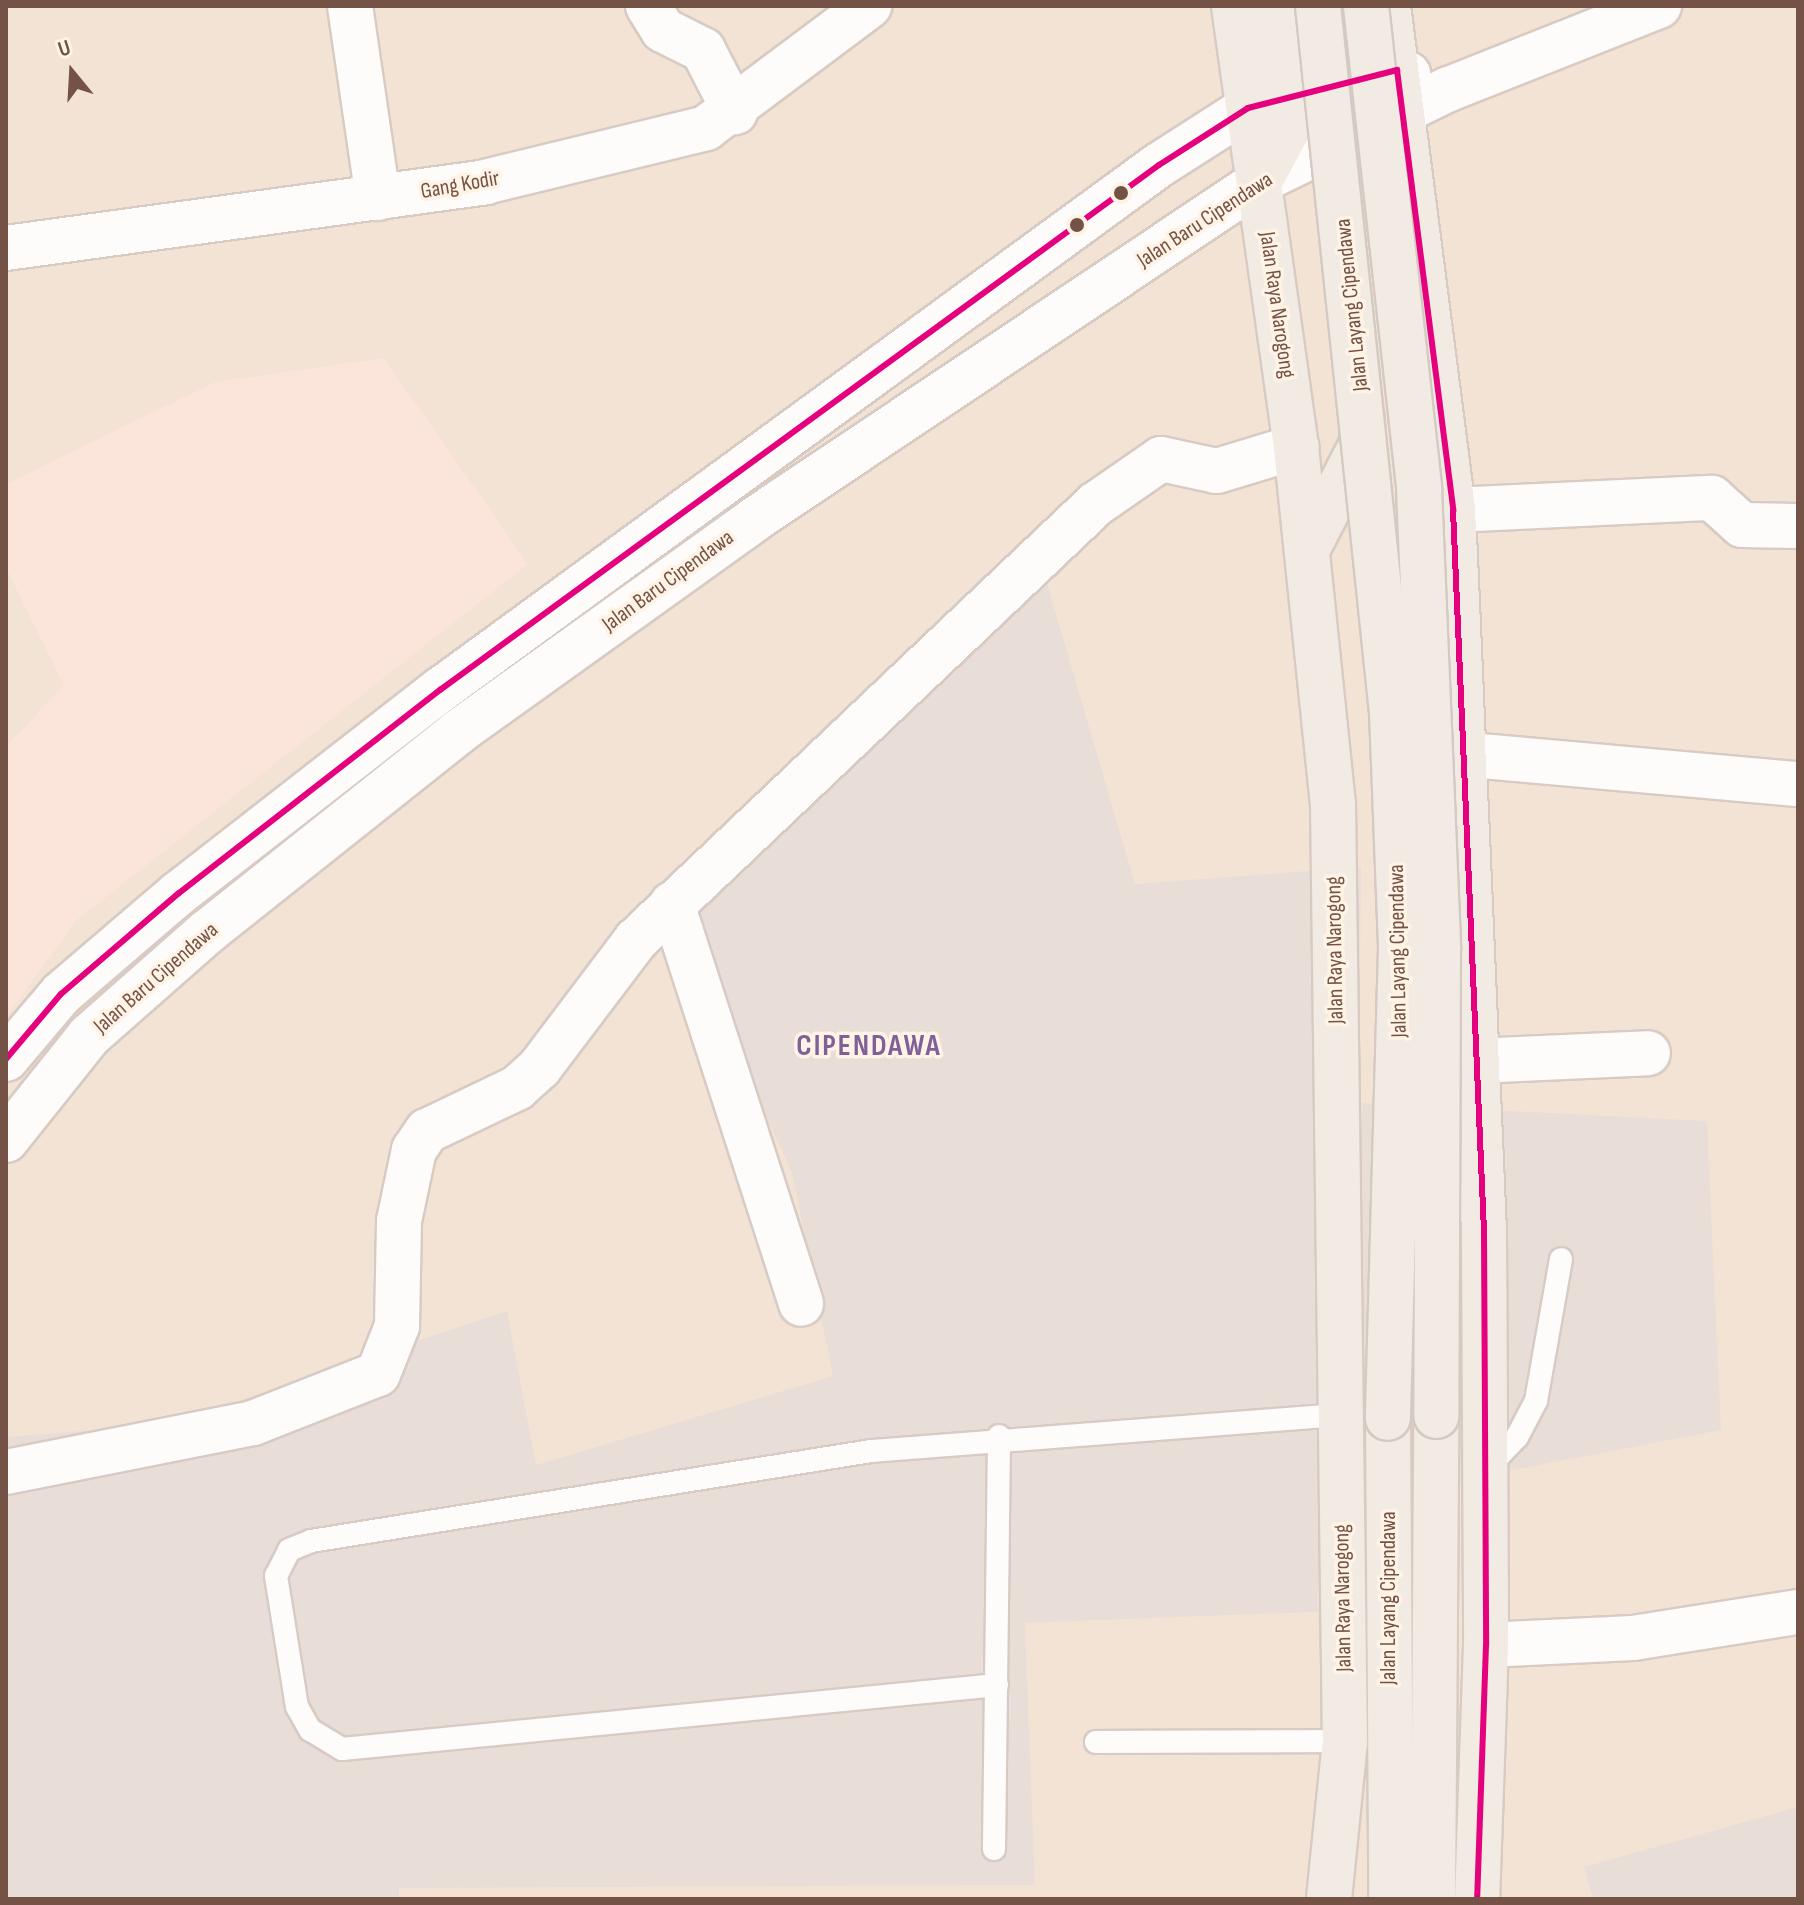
<!DOCTYPE html>
<html>
<head>
<meta charset="utf-8">
<style>
	body { margin:0 }
	#map { position:relative; width:1804px; height:1905px; overflow:hidden; background:#f6eee6; font-family:"Sofia Sans Condensed",sans-serif }
	div>[style] { position:absolute }
	[style*='--x'] { left:calc(var(--x)*1px); top:calc(var(--y)*1px); width:calc(var(--w)*1px); rotate:calc(var(--a)*1deg) }
	.residential>* { inset:0; background:#f2e3d5 }
	.commercial>* { inset:0; background:#fbe4da }
	.industrial>* { inset:0; background:#e9ded7 }
	.roads { filter:drop-shadow(2px 0 #d7cbc4) drop-shadow(-2px 0 #d7cbc4) drop-shadow(0 2px #d7cbc4) drop-shadow(0 -2px #d7cbc4) }
	.lane>* { height:22px; margin:-11px; padding:0 11px; transform-origin:11px; border-radius:11px; background:#fefcfb }
	.street>* { height:44px; margin:-22px; padding:0 22px; transform-origin:22px; border-radius:22px; background:#fefcfb }
	.secondary>* { height:44px; margin:-22px; padding:0 22px; transform-origin:22px; border-radius:22px; background:#fefcfb }
	.primary>* { height:44px; margin:-22px; padding:0 22px; transform-origin:22px; border-radius:22px; background:#f2ebe3 }
	.bridges { filter:drop-shadow(2px 0 #d5c9c3) drop-shadow(-2px 0 #d5c9c3) drop-shadow(0 2px #d5c9c3) drop-shadow(0 -2px #d5c9c3) }
	.primary-bridge>* { height:44px; margin:-22px; padding:0 22px; transform-origin:22px; border-radius:22px; background:#f2ebe3 }
	.bus-1>* { height:6px; margin:-3px; padding:0 3px; transform-origin:3px; border-radius:3px; background:#e5007d }
	.dots>* { width:22px; height:22px; translate:-50% -50%; box-sizing:border-box; border:4px solid #fff3e6; border-radius:50% }
	span { translate:-50% -50%; white-space:nowrap; text-align:center; line-height:1.15; -webkit-text-stroke:7px #fff3e6; paint-order:stroke }
	.street-label { font-size:22px; color:#745246 }
	.district-label { font-size:30px; color:#806098; font-weight:700; letter-spacing:2px }
	.frame { position:absolute; inset:0; border:8px solid #745246; pointer-events:none }
	.north { position:absolute; left:32px; top:32px; width:80px; height:80px; -webkit-text-stroke:6px #fff3e6; paint-order:stroke; rotate:342deg; font-size:22px; font-weight:700; line-height:32px; text-align:center; color:#745246 }
	.north::after { content:''; display:block; margin:auto; width:28px; height:36px; background:#745246; clip-path:polygon(50% 0,100% 100%,50% 72%,0 100%) }
</style>
</head>
<body>
<div id="map">
	<div class="residential">
		<i style="clip-path:polygon(6px 6px,1798px 6px,1798px 1899px,6px 1899px)"></i>
	</div>
	<div class="commercial">
		<i style="clip-path:polygon(384px 358px,528px 564px,77px 920px,6px 1017px,6px 746px,64px 686px,6px 568px,6px 484px,215px 382px)"></i>
	</div>
	<div class="industrial">
		<i style="clip-path:polygon(1035px 542px,1135px 884px,1361px 867px,1359px 1103px,1707px 1121px,1721px 1430px,1461px 1480px,1444px 1607px,1025px 1623px,1035px 1885px,399px 1888px,399px 1899px,6px 1899px,6px 1437px,169px 1424px,507px 1311px,536px 1465px,833px 1376px,792px 1172px,661px 889px)"></i>
		<i style="clip-path:polygon(1798px 1807px,1798px 1899px,1593px 1899px,1584px 1867px)"></i>
	</div>
	<div class="roads">
		<div class="lane">
			<i style="--x:1487;--y:1468;--w:43;--a:-45.9"></i>
			<i style="--x:1517;--y:1437;--w:41;--a:-62.2"></i>
			<i style="--x:1536;--y:1401;--w:144;--a:-80"></i>
			<i style="--x:997;--y:1685;--w:658;--a:174.42"></i>
			<i style="--x:342;--y:1749;--w:37;--a:-149"></i>
			<i style="--x:310;--y:1730;--w:26;--a:-119"></i>
			<i style="--x:297;--y:1707;--w:133;--a:-99.1"></i>
			<i style="--x:276;--y:1576;--w:29;--a:-63"></i>
			<i style="--x:289;--y:1550;--w:24;--a:-22"></i>
			<i style="--x:311;--y:1541;--w:567;--a:-9.13"></i>
			<i style="--x:871;--y:1451;--w:471;--a:-4.4"></i>
			<i style="--x:1096;--y:1742;--w:249;--a:-0.2"></i>
			<i style="--x:994;--y:1849;--w:413;--a:-89.3"></i>
		</div>
		<div class="street">
			<i style="--x:350;--y:6;--w:194;--a:81.7"></i>
			<i style="--x:648;--y:6;--w:28;--a:58"></i>
			<i style="--x:663;--y:30;--w:45;--a:26.6"></i>
			<i style="--x:703;--y:50;--w:70;--a:62.7"></i>
			<i style="--x:6;--y:248;--w:484;--a:-7.8"></i>
			<i style="--x:485;--y:182;--w:228;--a:-13.7"></i>
			<i style="--x:706;--y:128;--w:204;--a:-36.8"></i>
			<i style="--x:1453;--y:510;--w:259;--a:-2.7"></i>
			<i style="--x:1712;--y:498;--w:40;--a:42"></i>
			<i style="--x:1742;--y:525;--w:56;--a:1"></i>
			<i style="--x:1460;--y:754;--w:339;--a:5.1"></i>
			<i style="--x:672;--y:904;--w:420;--a:72.1"></i>
			<i style="--x:1475;--y:1061;--w:173;--a:-2.6"></i>
			<i style="--x:6;--y:1472;--w:252;--a:-11.2"></i>
			<i style="--x:253;--y:1423;--w:134;--a:-21.4"></i>
			<i style="--x:378;--y:1374;--w:52;--a:-68.4"></i>
			<i style="--x:397;--y:1326;--w:105;--a:-88.9"></i>
			<i style="--x:399;--y:1221;--w:73;--a:-78.1"></i>
			<i style="--x:414;--y:1150;--w:23;--a:-56"></i>
			<i style="--x:427;--y:1131;--w:100;--a:-25.5"></i>
			<i style="--x:517;--y:1088;--w:31;--a:-42"></i>
			<i style="--x:540;--y:1067;--w:159;--a:-52.9"></i>
			<i style="--x:636;--y:940;--w:634;--a:-43.47"></i>
			<i style="--x:1096;--y:504;--w:79;--a:-34.7"></i>
			<i style="--x:1161;--y:459;--w:57;--a:12.1"></i>
			<i style="--x:1217;--y:471;--w:83;--a:-16.9"></i>
			<i style="--x:1486;--y:1645;--w:147;--a:-2.7"></i>
			<i style="--x:1633;--y:1638;--w:167;--a:-9"></i>
		</div>
		<div class="secondary">
			<i style="--x:6;--y:1059;--w:85;--a:-49.8"></i>
			<i style="--x:61;--y:994;--w:155;--a:-40.6"></i>
			<i style="--x:179;--y:893;--w:331;--a:-37.9"></i>
			<i style="--x:440;--y:690;--w:890;--a:-36.14"></i>
			<i style="--x:1159;--y:165;--w:106;--a:-32.6"></i>
			<i style="--x:1248;--y:108;--w:154;--a:-14.3"></i>
			<i style="--x:1397;--y:70;--w:12;--a:20"></i>
			<i style="--x:6;--y:1140;--w:133;--a:-51.4"></i>
			<i style="--x:89;--y:1036;--w:157;--a:-41.4"></i>
			<i style="--x:207;--y:932;--w:321;--a:-38.5"></i>
			<i style="--x:458;--y:732;--w:365;--a:-35.6"></i>
			<i style="--x:755;--y:519;--w:608;--a:-33.79"></i>
			<i style="--x:1260;--y:181;--w:210;--a:-26"></i>
			<i style="--x:1449;--y:89;--w:226;--a:-21.6"></i>
		</div>
		<div class="primary">
			<i style="--x:1234;--y:6;--w:445;--a:82"></i>
			<i style="--x:1296;--y:447;--w:358;--a:84.1"></i>
			<i style="--x:1333;--y:803;--w:938;--a:89.27"></i>
			<i style="--x:1345;--y:1741;--w:159;--a:95.8"></i>
			<i style="--x:1388;--y:6;--w:508;--a:82.65"></i>
			<i style="--x:1453;--y:510;--w:722;--a:87.54"></i>
			<i style="--x:1484;--y:1231;--w:414;--a:89.7"></i>
			<i style="--x:1486;--y:1645;--w:254;--a:92"></i>
			<i style="--x:1260;--y:181;--w:65;--a:-61.5"></i>
			<i style="--x:1291;--y:124;--w:119;--a:-97.7"></i>
			<i style="--x:1307;--y:550;--w:122;--a:-62.6"></i>
			<i style="--x:1363;--y:442;--w:22;--a:-93"></i>
			<i style="--x:1388;--y:1418;--w:481;--a:89.6"></i>
			<i style="--x:1433;--y:1899;--w:483;--a:-89.6"></i>
		</div>
	</div>
	<div class="bridges">
		<div class="primary-bridge">
			<i style="--x:1318;--y:6;--w:710;--a:84.02"></i>
			<i style="--x:1392;--y:712;--w:235;--a:87.8"></i>
			<i style="--x:1401;--y:947;--w:471;--a:91.6"></i>
			<i style="--x:1366;--y:6;--w:486;--a:83.7"></i>
			<i style="--x:1419;--y:489;--w:460;--a:87.6"></i>
			<i style="--x:1438;--y:949;--w:467;--a:90.2"></i>
		</div>
	</div>
	<div class="bus-1">
		<i style="--x:6;--y:1059;--w:85;--a:-49.8"></i>
		<i style="--x:61;--y:994;--w:155;--a:-40.6"></i>
		<i style="--x:179;--y:893;--w:331;--a:-37.9"></i>
		<i style="--x:440;--y:690;--w:890;--a:-36.14"></i>
		<i style="--x:1159;--y:165;--w:106;--a:-32.6"></i>
		<i style="--x:1248;--y:108;--w:154;--a:-14.3"></i>
		<i style="--x:1397;--y:70;--w:444;--a:82.7"></i>
		<i style="--x:1453;--y:510;--w:722;--a:87.54"></i>
		<i style="--x:1484;--y:1231;--w:414;--a:89.7"></i>
		<i style="--x:1486;--y:1645;--w:254;--a:92"></i>
	</div>
	<div class="dots">
		<i style="left:1121px;top:193px;background:#745246"></i>
		<i style="left:1077px;top:225px;background:#745246"></i>
	</div>
	<div class="street-label">
		<span style="left:460px;top:185px;rotate:-10deg">Gang Kodir</span>
		<span style="left:1205px;top:220px;rotate:-33deg">Jalan Baru Cipendawa</span>
		<span style="left:1277px;top:305px;rotate:82deg">Jalan Raya Narogong</span>
		<span style="left:1352px;top:305px;rotate:-96deg">Jalan Layang Cipendawa</span>
		<span style="left:668px;top:581px;rotate:-36deg">Jalan Baru Cipendawa</span>
		<span style="left:1335px;top:950px;rotate:-91deg">Jalan Raya Narogong</span>
		<span style="left:1398px;top:951px;rotate:-91deg">Jalan Layang Cipendawa</span>
		<span style="left:156px;top:978px;rotate:-41deg">Jalan Baru Cipendawa</span>
		<span style="left:1343px;top:1598px;rotate:-91deg">Jalan Raya Narogong</span>
		<span style="left:1389px;top:1598px;rotate:-90deg">Jalan Layang Cipendawa</span>
	</div>
	<div class="district-label">
		<span style="left:869px;top:1046px">CIPENDAWA</span>
	</div>
	<div class="frame"></div>
	<div class="north">U</div>
</div>
</body>
</html>
